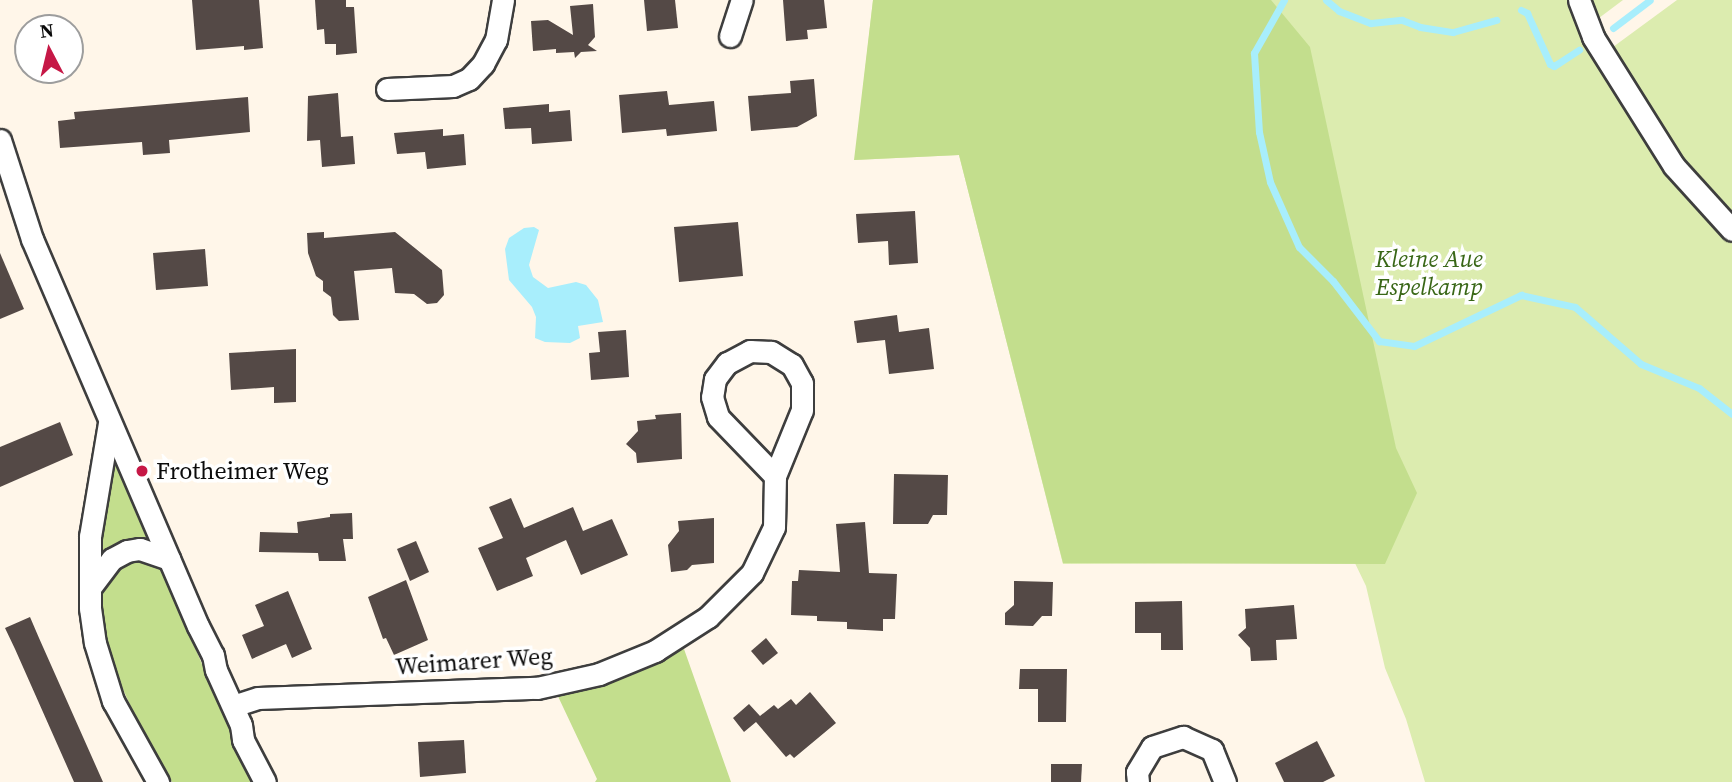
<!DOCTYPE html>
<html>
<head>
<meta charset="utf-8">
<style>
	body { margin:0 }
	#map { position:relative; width:1732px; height:782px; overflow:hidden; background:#fff6e9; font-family:"Source Serif 4",serif }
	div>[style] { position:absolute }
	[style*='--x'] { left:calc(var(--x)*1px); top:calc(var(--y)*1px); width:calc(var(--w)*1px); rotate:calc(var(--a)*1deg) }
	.green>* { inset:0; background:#dcecaf }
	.forest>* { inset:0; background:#c3de8d }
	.water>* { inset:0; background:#a8eefc }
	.stream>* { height:7px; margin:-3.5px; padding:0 3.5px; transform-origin:3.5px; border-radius:3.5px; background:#a8eefc }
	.building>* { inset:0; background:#544946 }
	.roads { filter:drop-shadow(2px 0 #3e3e3e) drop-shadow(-2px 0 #3e3e3e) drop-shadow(0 2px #3e3e3e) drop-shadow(0 -2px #3e3e3e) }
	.street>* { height:21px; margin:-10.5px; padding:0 10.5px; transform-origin:10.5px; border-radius:10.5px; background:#fff }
	.dots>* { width:19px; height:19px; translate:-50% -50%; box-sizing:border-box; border:4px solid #fff; border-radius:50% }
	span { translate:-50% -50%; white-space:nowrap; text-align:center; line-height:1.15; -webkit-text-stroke:7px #fff; paint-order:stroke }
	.park-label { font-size:24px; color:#396717; font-style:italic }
	.poi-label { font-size:24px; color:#0b0b0b }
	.left { translate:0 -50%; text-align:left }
	.street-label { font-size:24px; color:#0b0b0b }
	.north { position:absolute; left:14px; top:14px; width:70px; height:70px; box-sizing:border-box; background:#fff; border:2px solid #9d9d9d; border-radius:50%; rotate:353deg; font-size:19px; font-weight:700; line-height:28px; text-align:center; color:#0b0b0b }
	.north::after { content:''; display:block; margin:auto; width:24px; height:32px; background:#c61846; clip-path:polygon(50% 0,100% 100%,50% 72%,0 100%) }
</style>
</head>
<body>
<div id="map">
	<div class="green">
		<i style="clip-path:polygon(873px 0,1623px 0,1599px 18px,1613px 47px,1677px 0,1732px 0,1732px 782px,1425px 782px,1406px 719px,1385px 668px,1366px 586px,1339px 530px,1249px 563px,1063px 564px,959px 155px,855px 160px)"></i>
	</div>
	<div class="forest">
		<i style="clip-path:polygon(873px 0,1271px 0,1310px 47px,1396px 448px,1417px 493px,1385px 564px,1063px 563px,959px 155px,854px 160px)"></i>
		<i style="clip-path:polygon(111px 454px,150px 546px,96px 565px)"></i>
		<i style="clip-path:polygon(133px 556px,160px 565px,252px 782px,172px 782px,139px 725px,113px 667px,97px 590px,112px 568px)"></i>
		<i style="clip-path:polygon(684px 649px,731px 782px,595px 782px,597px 779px,555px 690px,600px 679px)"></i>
	</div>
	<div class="water">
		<i style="clip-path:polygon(534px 227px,539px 230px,529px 265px,533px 277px,548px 288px,576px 282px,586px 285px,598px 300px,603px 322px,578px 326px,580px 338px,570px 343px,545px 342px,535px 338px,536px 317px,532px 307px,509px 280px,505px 249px,509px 238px,524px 228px)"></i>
	</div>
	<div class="stream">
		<i style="--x:1284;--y:0;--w:61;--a:119.5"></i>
		<i style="--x:1254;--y:53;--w:79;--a:86.4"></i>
		<i style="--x:1259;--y:132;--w:51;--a:77.6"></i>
		<i style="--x:1270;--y:182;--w:71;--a:66"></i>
		<i style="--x:1299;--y:247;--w:48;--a:45"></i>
		<i style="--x:1333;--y:281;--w:76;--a:52.5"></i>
		<i style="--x:1379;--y:341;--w:35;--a:8"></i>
		<i style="--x:1414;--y:346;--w:119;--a:-25.5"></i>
		<i style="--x:1521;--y:295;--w:55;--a:12.5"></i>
		<i style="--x:1575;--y:307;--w:87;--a:40.8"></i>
		<i style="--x:1641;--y:364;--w:63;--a:22.5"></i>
		<i style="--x:1699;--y:388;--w:42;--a:38.2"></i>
		<i style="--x:1326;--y:0;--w:17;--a:40"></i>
		<i style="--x:1339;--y:11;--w:34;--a:21"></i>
		<i style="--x:1371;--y:23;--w:31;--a:-6"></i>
		<i style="--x:1402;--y:20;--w:19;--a:21"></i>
		<i style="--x:1420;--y:27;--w:33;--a:9"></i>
		<i style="--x:1453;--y:32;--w:45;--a:-15.6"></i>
		<i style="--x:1521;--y:10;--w:7;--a:27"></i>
		<i style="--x:1527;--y:13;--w:56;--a:65.7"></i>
		<i style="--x:1550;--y:64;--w:4;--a:27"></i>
		<i style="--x:1554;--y:66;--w:30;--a:-33"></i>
		<i style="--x:1613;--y:28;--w:46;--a:-37.1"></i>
	</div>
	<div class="building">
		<i style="clip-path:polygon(192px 0,259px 0,263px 48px,244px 50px,244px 46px,196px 50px)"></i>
		<i style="clip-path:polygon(315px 0,346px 0,346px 7px,354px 7px,357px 53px,336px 55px,336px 44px,325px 44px,324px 29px,317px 30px)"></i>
		<i style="clip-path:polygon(644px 0,675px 0,678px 28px,647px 31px)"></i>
		<i style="clip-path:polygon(783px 0,824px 0,827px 28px,807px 30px,808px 39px,786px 41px)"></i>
		<i style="clip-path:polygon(593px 4px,595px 37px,588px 45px,597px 51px,581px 52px,575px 58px,574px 52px,556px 53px,556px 49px,533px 51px,531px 21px,548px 20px,573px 35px,570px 6px)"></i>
		<i style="clip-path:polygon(814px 79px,817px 116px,797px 127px,751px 131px,748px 96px,791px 93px,790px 81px)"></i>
		<i style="clip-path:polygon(667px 91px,669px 105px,714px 101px,717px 131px,667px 136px,666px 129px,622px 133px,619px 95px)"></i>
		<i style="clip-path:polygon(338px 93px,341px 137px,353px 136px,355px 164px,322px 167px,320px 140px,307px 141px,308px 96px)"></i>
		<i style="clip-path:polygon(248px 97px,250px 132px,169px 140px,170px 153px,143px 155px,142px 142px,60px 148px,58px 121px,75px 119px,74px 112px)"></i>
		<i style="clip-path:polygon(549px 104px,549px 112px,570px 110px,572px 141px,532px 144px,531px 128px,505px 129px,503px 108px)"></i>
		<i style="clip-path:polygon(443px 129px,443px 136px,464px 134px,466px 165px,427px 169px,425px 152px,397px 154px,394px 133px)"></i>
		<i style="clip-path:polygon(915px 211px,918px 263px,889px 265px,888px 241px,858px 243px,856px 214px)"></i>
		<i style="clip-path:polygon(738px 222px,743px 276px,679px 282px,674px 227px)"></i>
		<i style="clip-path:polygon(324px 232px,324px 238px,395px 232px,442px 270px,444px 295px,437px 303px,427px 304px,414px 294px,395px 293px,392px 268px,354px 271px,359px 320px,339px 321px,333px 315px,331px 297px,323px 291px,323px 281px,316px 276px,308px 253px,307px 233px)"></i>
		<i style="clip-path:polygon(205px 249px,208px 286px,156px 290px,153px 253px)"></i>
		<i style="clip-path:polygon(0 253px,24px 309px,0 319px)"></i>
		<i style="clip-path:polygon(897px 315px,899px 332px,929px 328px,934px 369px,889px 374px,885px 340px,857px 343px,854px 321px)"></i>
		<i style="clip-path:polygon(626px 330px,629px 377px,591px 380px,589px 353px,600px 352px,598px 332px)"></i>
		<i style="clip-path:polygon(296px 349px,296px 402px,274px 403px,274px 387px,231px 390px,229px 353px)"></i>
		<i style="clip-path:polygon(681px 413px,682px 459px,637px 463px,636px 453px,626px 444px,638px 431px,637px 421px,656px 419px,655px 415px)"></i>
		<i style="clip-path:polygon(60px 422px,73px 455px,0 487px,0 447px)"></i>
		<i style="clip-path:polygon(894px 474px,948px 475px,947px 515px,933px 515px,928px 524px,893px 524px)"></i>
		<i style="clip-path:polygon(511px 498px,524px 528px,573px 507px,583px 531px,612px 519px,628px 555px,581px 575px,566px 540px,526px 558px,533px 576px,497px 591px,478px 548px,503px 538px,489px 507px)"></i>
		<i style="clip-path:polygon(352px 513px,353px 539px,343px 539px,346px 561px,319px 561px,318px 553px,259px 552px,260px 532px,298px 533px,297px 522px,330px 517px,330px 514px)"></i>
		<i style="clip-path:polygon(714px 518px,714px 563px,692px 565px,687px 570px,671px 572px,668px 545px,679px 531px,678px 521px)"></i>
		<i style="clip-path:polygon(865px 522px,869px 573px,897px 574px,895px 619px,883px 619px,883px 631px,847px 629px,847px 622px,817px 621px,817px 616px,791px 615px,792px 581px,798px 581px,799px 570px,840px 572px,836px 524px)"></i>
		<i style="clip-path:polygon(416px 541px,429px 572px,410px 581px,397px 549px)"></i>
		<i style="clip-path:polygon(406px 580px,428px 640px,394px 655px,386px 638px,383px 639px,368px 597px)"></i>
		<i style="clip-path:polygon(1014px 581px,1053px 582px,1052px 616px,1042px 616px,1033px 626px,1005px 625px,1005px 613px,1014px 605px)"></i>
		<i style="clip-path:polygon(288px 591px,312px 649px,292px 658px,286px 644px,252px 659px,242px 635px,264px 626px,255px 605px)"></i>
		<i style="clip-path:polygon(1182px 601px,1183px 650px,1161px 650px,1161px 633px,1135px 633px,1135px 602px)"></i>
		<i style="clip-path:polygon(1294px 605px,1297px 639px,1276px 640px,1277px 660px,1251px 661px,1250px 648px,1238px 635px,1246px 628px,1245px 609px)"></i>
		<i style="clip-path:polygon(30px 617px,39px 638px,103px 782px,74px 782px,15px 649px,5px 628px)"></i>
		<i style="clip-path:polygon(766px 638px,778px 653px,763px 665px,751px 651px)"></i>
		<i style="clip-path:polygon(1020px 669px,1067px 669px,1066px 722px,1038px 722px,1038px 689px,1019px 689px)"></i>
		<i style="clip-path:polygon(810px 692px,836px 723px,794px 758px,790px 754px,786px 757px,756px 722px,744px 732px,733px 718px,749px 704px,760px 716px,774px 705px,778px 709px,791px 699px,796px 705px)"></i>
		<i style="clip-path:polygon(464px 740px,466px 773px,420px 777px,418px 742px)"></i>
		<i style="clip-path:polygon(1317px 741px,1335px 776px,1323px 782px,1284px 782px,1275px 763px)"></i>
		<i style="clip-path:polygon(1051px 764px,1082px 764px,1081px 782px,1051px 782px)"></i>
	</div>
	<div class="roads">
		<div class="street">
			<i style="--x:1579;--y:0;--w:40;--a:69"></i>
			<i style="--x:1593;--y:37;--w:152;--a:57.9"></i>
			<i style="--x:1674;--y:166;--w:86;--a:47.8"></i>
			<i style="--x:730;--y:36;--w:38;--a:-72"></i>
			<i style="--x:387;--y:89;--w:66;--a:-2.6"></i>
			<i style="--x:453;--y:86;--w:17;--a:-24"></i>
			<i style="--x:469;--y:79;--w:21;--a:-47"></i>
			<i style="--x:483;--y:64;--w:27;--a:-62"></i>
			<i style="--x:496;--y:40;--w:41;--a:-80.1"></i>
			<i style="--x:0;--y:140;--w:104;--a:72.1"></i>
			<i style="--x:32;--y:239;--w:421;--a:66.8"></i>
			<i style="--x:198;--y:626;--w:33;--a:63"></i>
			<i style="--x:213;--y:655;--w:15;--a:79"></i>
			<i style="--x:216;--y:670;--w:60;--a:65.6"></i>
			<i style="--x:241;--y:725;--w:15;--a:82"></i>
			<i style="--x:243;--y:740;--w:47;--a:62.4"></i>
			<i style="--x:109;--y:423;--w:115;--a:99.5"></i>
			<i style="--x:90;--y:536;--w:72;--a:90"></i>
			<i style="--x:90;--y:608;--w:35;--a:82"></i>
			<i style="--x:95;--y:643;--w:61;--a:72.8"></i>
			<i style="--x:113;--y:701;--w:93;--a:60.9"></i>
			<i style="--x:90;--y:588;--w:36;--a:-53"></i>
			<i style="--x:112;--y:559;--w:17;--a:-28"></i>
			<i style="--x:127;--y:551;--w:13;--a:-9"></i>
			<i style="--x:140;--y:549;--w:31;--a:19"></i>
			<i style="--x:233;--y:706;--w:26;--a:-18"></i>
			<i style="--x:258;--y:698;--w:279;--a:-2.1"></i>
			<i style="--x:537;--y:688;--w:64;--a:-12.7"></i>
			<i style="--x:599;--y:674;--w:61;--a:-22.3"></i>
			<i style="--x:655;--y:651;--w:63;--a:-32.7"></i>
			<i style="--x:708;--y:617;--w:62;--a:-45"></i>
			<i style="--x:752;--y:573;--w:51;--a:-64.4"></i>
			<i style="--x:774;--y:527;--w:51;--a:-88.9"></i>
			<i style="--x:775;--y:476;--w:71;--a:-67.8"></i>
			<i style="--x:802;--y:410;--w:27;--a:-90"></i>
			<i style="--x:802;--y:383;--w:21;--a:-119"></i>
			<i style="--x:792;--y:365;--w:25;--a:-148"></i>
			<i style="--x:771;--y:352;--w:21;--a:-177"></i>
			<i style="--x:750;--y:351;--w:26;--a:152"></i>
			<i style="--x:727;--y:363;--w:20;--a:127"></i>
			<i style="--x:715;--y:379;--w:18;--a:99"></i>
			<i style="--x:712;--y:397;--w:21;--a:73"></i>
			<i style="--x:718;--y:417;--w:82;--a:46"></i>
			<i style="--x:1138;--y:782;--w:10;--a:-96"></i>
			<i style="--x:1137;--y:772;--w:29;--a:-59"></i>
			<i style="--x:1152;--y:747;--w:33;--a:-18"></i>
			<i style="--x:1183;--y:737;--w:32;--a:24"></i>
			<i style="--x:1212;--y:750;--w:35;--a:68"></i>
		</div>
	</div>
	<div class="dots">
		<i style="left:142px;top:471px;background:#c61846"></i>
	</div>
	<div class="park-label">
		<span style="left:1429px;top:273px">Kleine Aue<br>Espelkamp</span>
	</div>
	<div class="poi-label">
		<span class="left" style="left:156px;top:471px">Frotheimer Weg</span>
	</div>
	<div class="street-label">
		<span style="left:474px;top:661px;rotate:-4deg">Weimarer Weg</span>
	</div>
	<div class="north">N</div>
</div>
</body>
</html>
